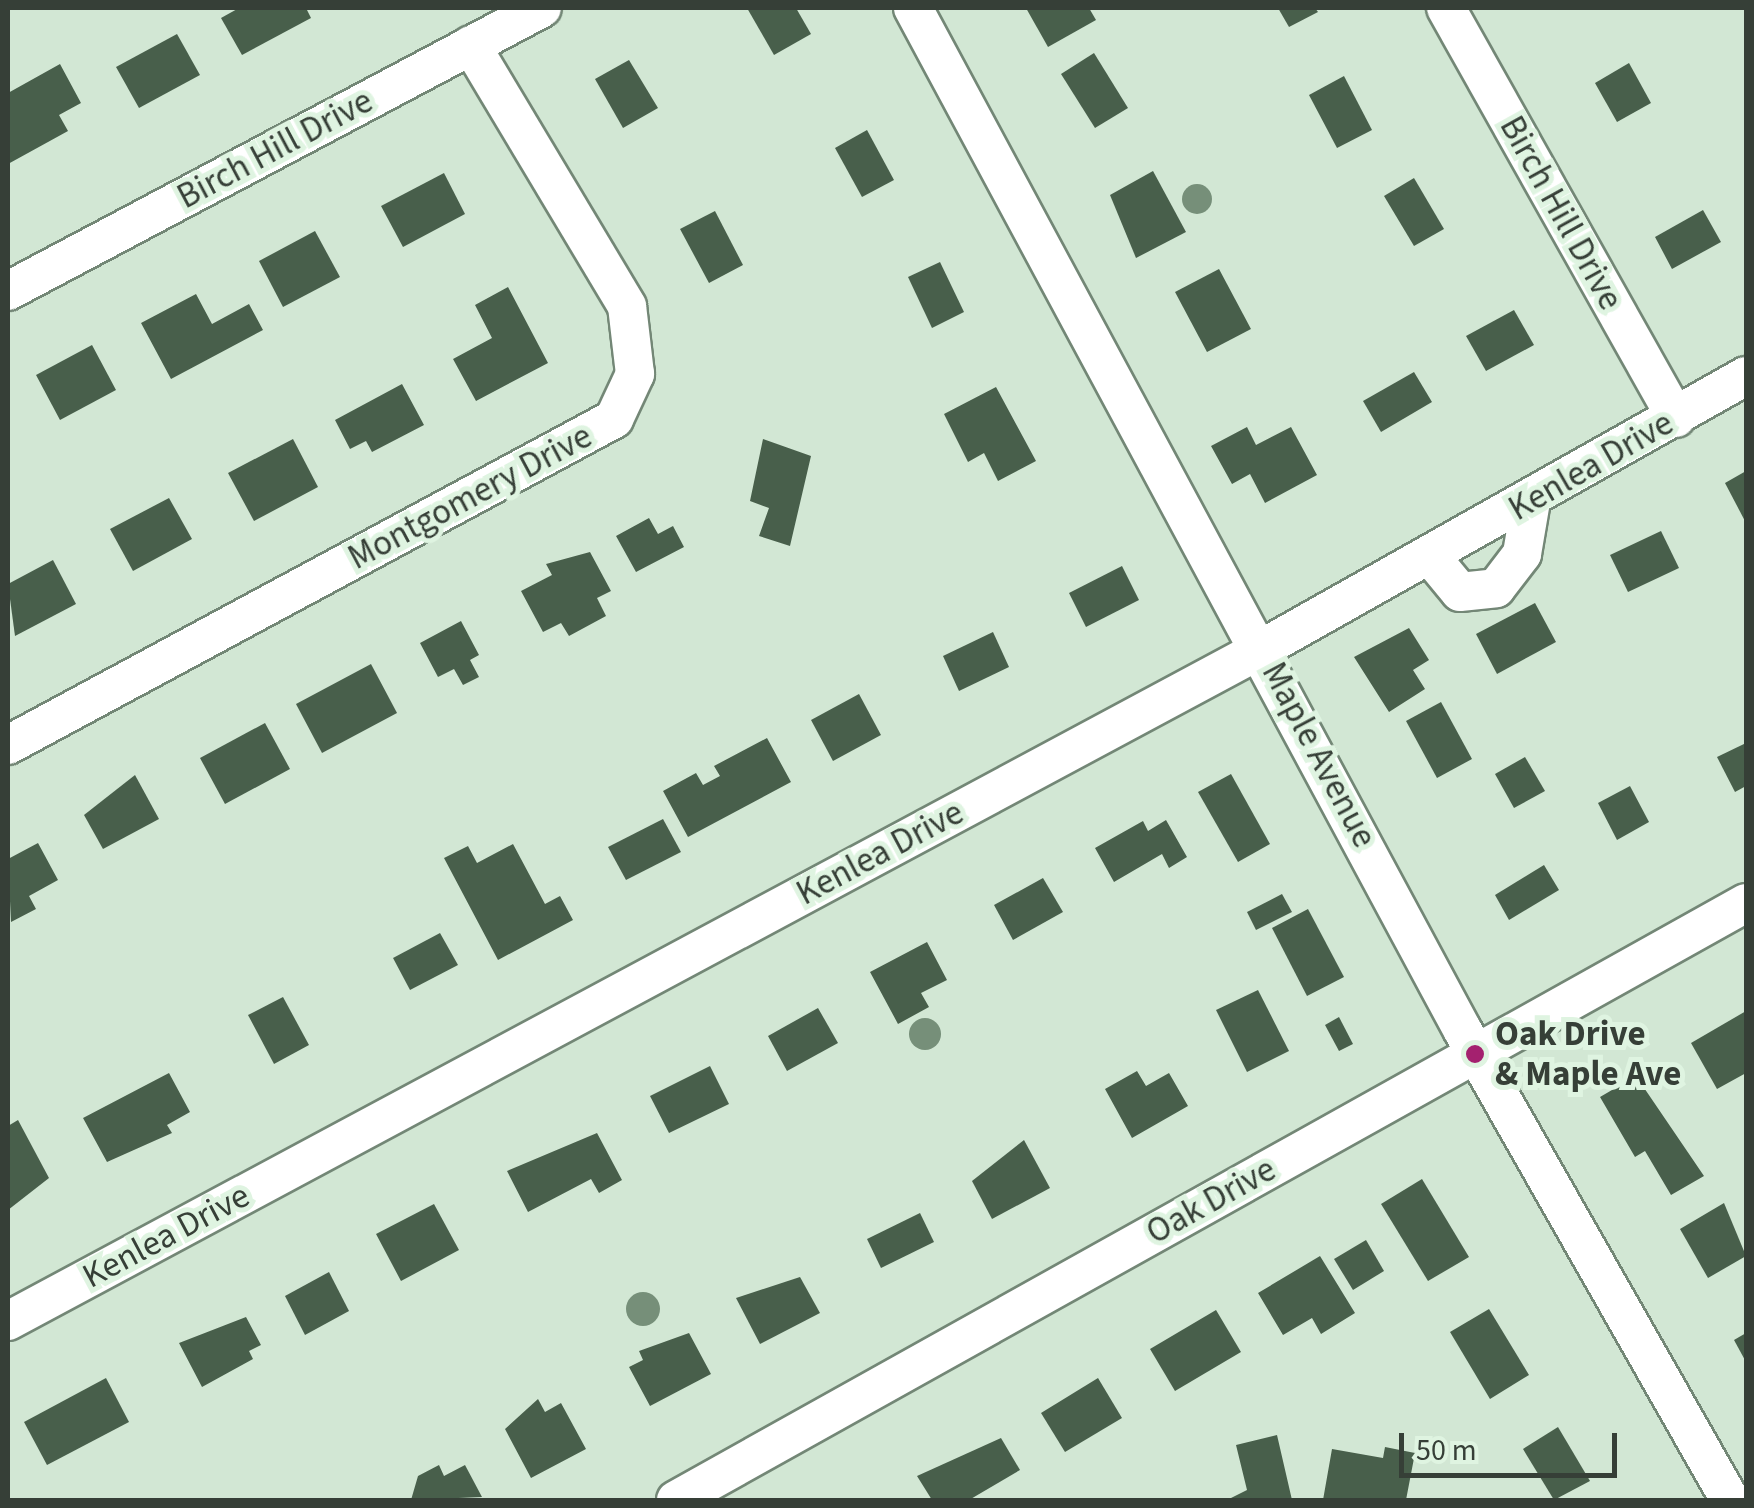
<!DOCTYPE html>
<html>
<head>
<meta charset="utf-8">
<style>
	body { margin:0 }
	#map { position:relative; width:1754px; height:1508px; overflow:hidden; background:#d2e7d4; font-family:"Source Sans 3",sans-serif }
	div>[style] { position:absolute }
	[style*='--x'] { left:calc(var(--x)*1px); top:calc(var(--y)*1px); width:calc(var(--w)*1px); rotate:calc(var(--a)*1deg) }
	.water>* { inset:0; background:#768f79 }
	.round { border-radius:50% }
	.building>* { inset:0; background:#485f4b }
	.roads { filter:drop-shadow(2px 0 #738776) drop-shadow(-2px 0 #738776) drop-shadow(0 2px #738776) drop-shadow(0 -2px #738776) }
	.minor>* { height:38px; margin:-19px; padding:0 19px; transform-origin:19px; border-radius:19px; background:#fff }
	.dots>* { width:28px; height:28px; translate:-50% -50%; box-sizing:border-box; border:5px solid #dff4e1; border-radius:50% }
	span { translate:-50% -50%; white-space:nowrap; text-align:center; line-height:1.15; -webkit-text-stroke:10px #dff4e1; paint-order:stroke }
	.street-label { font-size:35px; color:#363f37 }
	.poi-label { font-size:35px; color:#363f37; font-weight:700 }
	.left { translate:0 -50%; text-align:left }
	.frame { position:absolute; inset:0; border:10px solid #363f37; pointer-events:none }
	.scale { position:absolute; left:1399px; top:1433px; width:218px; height:45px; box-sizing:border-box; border:5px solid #363f37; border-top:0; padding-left:12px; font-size:30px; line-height:35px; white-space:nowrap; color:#363f37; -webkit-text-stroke:8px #dff4e1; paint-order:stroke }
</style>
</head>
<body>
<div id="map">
	<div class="water">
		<i class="round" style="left:1182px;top:184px;width:30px;height:30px"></i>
		<i class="round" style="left:909px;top:1018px;width:32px;height:32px"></i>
		<i class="round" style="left:626px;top:1292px;width:34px;height:34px"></i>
	</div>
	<div class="building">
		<i style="clip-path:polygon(239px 8px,306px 8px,311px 18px,242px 55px,221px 18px)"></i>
		<i style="clip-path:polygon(747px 8px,796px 8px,811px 34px,774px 55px)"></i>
		<i style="clip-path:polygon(1026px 8px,1089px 8px,1096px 20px,1048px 47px)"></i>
		<i style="clip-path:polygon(1278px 8px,1315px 8px,1318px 12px,1289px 27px)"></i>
		<i style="clip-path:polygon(177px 34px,200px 75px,139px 108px,116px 67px)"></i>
		<i style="clip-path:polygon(1094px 53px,1128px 108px,1095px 128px,1061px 74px)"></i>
		<i style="clip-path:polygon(629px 60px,658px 108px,623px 128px,595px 79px)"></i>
		<i style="clip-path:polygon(1629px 63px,1651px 103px,1617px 122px,1595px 83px)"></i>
		<i style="clip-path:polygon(60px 64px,81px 103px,59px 115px,68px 131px,8px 164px,8px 93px)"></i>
		<i style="clip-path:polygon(1344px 76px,1372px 130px,1337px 148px,1309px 95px)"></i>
		<i style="clip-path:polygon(867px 130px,894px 180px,862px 197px,835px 148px)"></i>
		<i style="clip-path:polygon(1153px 171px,1186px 232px,1136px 258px,1110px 195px)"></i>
		<i style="clip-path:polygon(444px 173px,465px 214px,403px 247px,381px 206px)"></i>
		<i style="clip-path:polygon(1414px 178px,1444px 229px,1414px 246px,1384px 196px)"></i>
		<i style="clip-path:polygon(1703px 210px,1721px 242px,1672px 269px,1655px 237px)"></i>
		<i style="clip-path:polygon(715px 211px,743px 265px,709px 283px,680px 229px)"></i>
		<i style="clip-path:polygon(315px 231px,340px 277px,283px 307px,259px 261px)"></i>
		<i style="clip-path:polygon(940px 262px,964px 312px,932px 328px,908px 277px)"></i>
		<i style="clip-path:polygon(1219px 269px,1251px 329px,1207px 352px,1175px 292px)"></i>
		<i style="clip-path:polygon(508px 287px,548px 363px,476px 401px,453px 359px,492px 338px,475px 305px)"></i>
		<i style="clip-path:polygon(196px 294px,212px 324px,249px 304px,263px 330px,171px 379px,141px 323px)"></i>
		<i style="clip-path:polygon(1514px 310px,1534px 345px,1486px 371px,1466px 336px)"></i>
		<i style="clip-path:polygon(92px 345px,116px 390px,60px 420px,36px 375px)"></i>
		<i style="clip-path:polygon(1414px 372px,1432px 402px,1381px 432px,1363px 401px)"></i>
		<i style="clip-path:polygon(402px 384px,424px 425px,372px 452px,366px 441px,350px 449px,335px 420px)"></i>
		<i style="clip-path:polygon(996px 387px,1036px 461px,998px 481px,984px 453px,968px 462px,944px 414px)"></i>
		<i style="clip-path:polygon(1247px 427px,1256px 445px,1291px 427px,1317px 475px,1265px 503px,1250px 474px,1232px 484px,1211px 446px)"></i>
		<i style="clip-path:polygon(293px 439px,318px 487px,254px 521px,228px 473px)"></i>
		<i style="clip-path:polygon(763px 439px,811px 456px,790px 546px,759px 536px,769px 508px,750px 501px)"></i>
		<i style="clip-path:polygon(1746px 471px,1746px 523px,1725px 483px)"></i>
		<i style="clip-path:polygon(169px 498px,192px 539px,133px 571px,110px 529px)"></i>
		<i style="clip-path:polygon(649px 518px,658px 534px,673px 526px,684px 547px,636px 572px,616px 536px)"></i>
		<i style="clip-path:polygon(1661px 531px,1679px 568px,1628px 592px,1610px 555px)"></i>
		<i style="clip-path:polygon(590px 552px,611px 591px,597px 598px,606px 616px,569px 636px,561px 623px,543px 632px,521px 591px,552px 575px,546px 564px)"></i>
		<i style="clip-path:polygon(53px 560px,76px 604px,15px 636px,8px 584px)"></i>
		<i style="clip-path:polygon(1122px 566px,1139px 600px,1086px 627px,1069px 593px)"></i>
		<i style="clip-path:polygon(1535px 603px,1556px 642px,1497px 674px,1476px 634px)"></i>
		<i style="clip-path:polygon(461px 621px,479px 655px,470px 660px,479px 677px,463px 685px,454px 669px,438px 677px,420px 643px)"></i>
		<i style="clip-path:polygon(1409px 628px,1429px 660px,1413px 670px,1425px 689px,1389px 712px,1354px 657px)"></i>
		<i style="clip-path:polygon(993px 632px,1009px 667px,959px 691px,943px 656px)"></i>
		<i style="clip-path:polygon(371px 664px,397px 713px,322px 753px,296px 704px)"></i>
		<i style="clip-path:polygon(859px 694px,881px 735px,833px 761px,811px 720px)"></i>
		<i style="clip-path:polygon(1441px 702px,1472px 759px,1437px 778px,1406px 721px)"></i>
		<i style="clip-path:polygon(265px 723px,290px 769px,225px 804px,200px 758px)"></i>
		<i style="clip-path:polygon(767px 738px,791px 782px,688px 837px,663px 791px,696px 773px,703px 785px,720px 776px,714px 766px)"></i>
		<i style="clip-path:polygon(1746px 743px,1746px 786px,1735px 792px,1717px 757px)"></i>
		<i style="clip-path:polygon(1525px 757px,1545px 791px,1514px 808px,1495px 774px)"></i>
		<i style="clip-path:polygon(1231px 774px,1270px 844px,1238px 862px,1198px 792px)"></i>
		<i style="clip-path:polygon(135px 775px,159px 819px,103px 849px,84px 815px)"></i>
		<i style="clip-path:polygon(1630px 786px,1649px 822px,1617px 840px,1598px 803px)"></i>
		<i style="clip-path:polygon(663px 819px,681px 852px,626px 880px,608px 847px)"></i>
		<i style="clip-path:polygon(1166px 820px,1187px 857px,1169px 868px,1162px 854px,1114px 882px,1095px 848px,1143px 821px,1148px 831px)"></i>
		<i style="clip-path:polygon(38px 843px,58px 880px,29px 896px,36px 909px,11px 922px,8px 859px)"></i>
		<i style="clip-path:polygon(513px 844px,545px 904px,560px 896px,573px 920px,498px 960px,444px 858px,468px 846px,477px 863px)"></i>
		<i style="clip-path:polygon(1544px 865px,1559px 890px,1509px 920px,1495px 895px)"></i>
		<i style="clip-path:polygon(1043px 878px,1063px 912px,1013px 940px,994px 905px)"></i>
		<i style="clip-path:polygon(1282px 894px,1292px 912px,1256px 930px,1247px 912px)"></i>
		<i style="clip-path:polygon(1308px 909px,1344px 977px,1307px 996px,1272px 928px)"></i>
		<i style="clip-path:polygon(440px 933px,458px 965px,410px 990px,393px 958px)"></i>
		<i style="clip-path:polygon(927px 942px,947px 980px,921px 993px,929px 1007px,898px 1024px,870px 972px)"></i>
		<i style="clip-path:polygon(1258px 990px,1289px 1051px,1247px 1072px,1216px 1010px)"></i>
		<i style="clip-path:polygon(283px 997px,309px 1045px,274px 1064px,248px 1015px)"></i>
		<i style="clip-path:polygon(818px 1008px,838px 1043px,787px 1071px,768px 1036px)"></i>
		<i style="clip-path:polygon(1746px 1011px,1746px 1073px,1717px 1089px,1691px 1043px)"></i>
		<i style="clip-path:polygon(1339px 1017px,1353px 1044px,1339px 1051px,1325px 1025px)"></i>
		<i style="clip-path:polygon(710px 1066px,729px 1104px,669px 1133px,650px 1096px)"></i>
		<i style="clip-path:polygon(1137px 1071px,1146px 1086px,1169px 1073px,1188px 1106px,1132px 1138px,1105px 1089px)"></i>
		<i style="clip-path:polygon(169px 1073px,190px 1112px,167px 1125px,172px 1133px,107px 1162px,83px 1118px)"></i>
		<i style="clip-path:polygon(1636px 1076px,1704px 1176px,1671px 1195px,1645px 1151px,1635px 1157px,1600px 1097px)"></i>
		<i style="clip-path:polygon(18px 1120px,49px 1178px,8px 1210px,8px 1126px)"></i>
		<i style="clip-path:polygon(597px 1133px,622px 1180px,599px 1193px,591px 1179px,528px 1212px,507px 1171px)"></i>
		<i style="clip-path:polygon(1024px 1140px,1050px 1188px,992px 1219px,972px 1181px)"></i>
		<i style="clip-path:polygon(1422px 1179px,1469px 1257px,1428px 1281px,1381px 1204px)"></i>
		<i style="clip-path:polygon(1724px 1203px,1746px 1256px,1708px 1278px,1680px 1229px)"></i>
		<i style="clip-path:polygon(434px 1204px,459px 1250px,401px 1281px,376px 1234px)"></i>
		<i style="clip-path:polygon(920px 1213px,934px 1242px,881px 1268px,867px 1239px)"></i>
		<i style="clip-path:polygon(1366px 1240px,1384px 1271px,1353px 1290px,1334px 1259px)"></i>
		<i style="clip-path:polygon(1320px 1256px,1355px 1313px,1321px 1334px,1312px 1318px,1283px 1335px,1258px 1293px)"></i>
		<i style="clip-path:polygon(329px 1272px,349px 1311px,305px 1335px,285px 1296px)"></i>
		<i style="clip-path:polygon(800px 1277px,820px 1313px,760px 1344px,736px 1298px)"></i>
		<i style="clip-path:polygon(1489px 1309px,1529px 1375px,1490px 1399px,1450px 1332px)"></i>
		<i style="clip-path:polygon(1216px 1310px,1241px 1352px,1175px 1391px,1150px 1349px)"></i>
		<i style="clip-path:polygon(246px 1317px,261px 1345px,249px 1351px,253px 1359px,202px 1387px,179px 1343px)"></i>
		<i style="clip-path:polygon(689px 1333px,711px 1374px,650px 1406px,629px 1367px,643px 1360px,639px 1351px)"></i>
		<i style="clip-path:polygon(1746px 1333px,1746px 1362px,1734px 1340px)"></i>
		<i style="clip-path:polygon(106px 1378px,129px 1422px,47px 1465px,24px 1422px)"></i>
		<i style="clip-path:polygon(1098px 1378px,1122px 1418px,1065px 1452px,1041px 1413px)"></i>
		<i style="clip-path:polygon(538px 1399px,545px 1412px,561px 1403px,586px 1449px,531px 1478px,505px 1429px)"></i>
		<i style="clip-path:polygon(1558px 1427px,1590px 1481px,1554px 1500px,1523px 1449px)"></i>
		<i style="clip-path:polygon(1277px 1435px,1292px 1500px,1227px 1500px,1247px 1490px,1236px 1445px)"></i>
		<i style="clip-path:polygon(1001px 1438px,1020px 1470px,969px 1500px,932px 1500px,917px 1476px)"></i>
		<i style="clip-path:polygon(1385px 1447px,1415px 1453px,1406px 1500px,1323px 1500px,1332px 1449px,1383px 1458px)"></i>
		<i style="clip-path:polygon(439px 1465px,444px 1476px,465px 1465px,482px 1497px,411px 1500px,418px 1476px)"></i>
	</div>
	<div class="roads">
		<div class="minor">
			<i style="--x:913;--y:8;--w:1161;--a:61.74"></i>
			<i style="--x:1463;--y:1031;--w:540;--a:60.35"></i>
			<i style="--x:1446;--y:8;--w:470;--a:60.7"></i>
			<i style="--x:8;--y:291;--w:604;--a:-27.92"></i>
			<i style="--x:1431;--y:557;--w:45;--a:50.4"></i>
			<i style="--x:1460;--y:592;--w:36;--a:-6"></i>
			<i style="--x:1496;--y:588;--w:43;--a:-52.6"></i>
			<i style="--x:1522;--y:554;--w:54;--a:-80.4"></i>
			<i style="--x:8;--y:745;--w:688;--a:-28.28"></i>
			<i style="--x:614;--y:419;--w:50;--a:-65"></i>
			<i style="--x:635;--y:374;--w:68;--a:-96.7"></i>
			<i style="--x:627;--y:306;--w:304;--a:-120.9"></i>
			<i style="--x:8;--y:1321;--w:1424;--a:-28.2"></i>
			<i style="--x:1263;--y:648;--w:554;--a:-29.39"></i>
			<i style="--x:676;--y:1500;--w:1225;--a:-29.16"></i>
		</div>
	</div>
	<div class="dots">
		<i style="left:1475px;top:1054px;background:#a4216f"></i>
	</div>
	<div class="street-label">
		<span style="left:275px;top:149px;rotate:-28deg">Birch Hill Drive</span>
		<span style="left:1561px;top:213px;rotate:61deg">Birch Hill Drive</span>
		<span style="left:1591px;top:466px;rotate:-30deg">Kenlea Drive</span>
		<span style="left:470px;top:497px;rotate:-28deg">Montgomery Drive</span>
		<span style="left:1319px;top:755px;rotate:62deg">Maple Avenue</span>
		<span style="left:880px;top:853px;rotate:-28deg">Kenlea Drive</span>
		<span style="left:1211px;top:1201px;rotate:-29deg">Oak Drive</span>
		<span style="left:166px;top:1236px;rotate:-28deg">Kenlea Drive</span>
	</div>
	<div class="poi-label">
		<span class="left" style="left:1495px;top:1054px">Oak Drive<br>&amp; Maple Ave</span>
	</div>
	<div class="frame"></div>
	<div class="scale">50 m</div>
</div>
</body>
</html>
